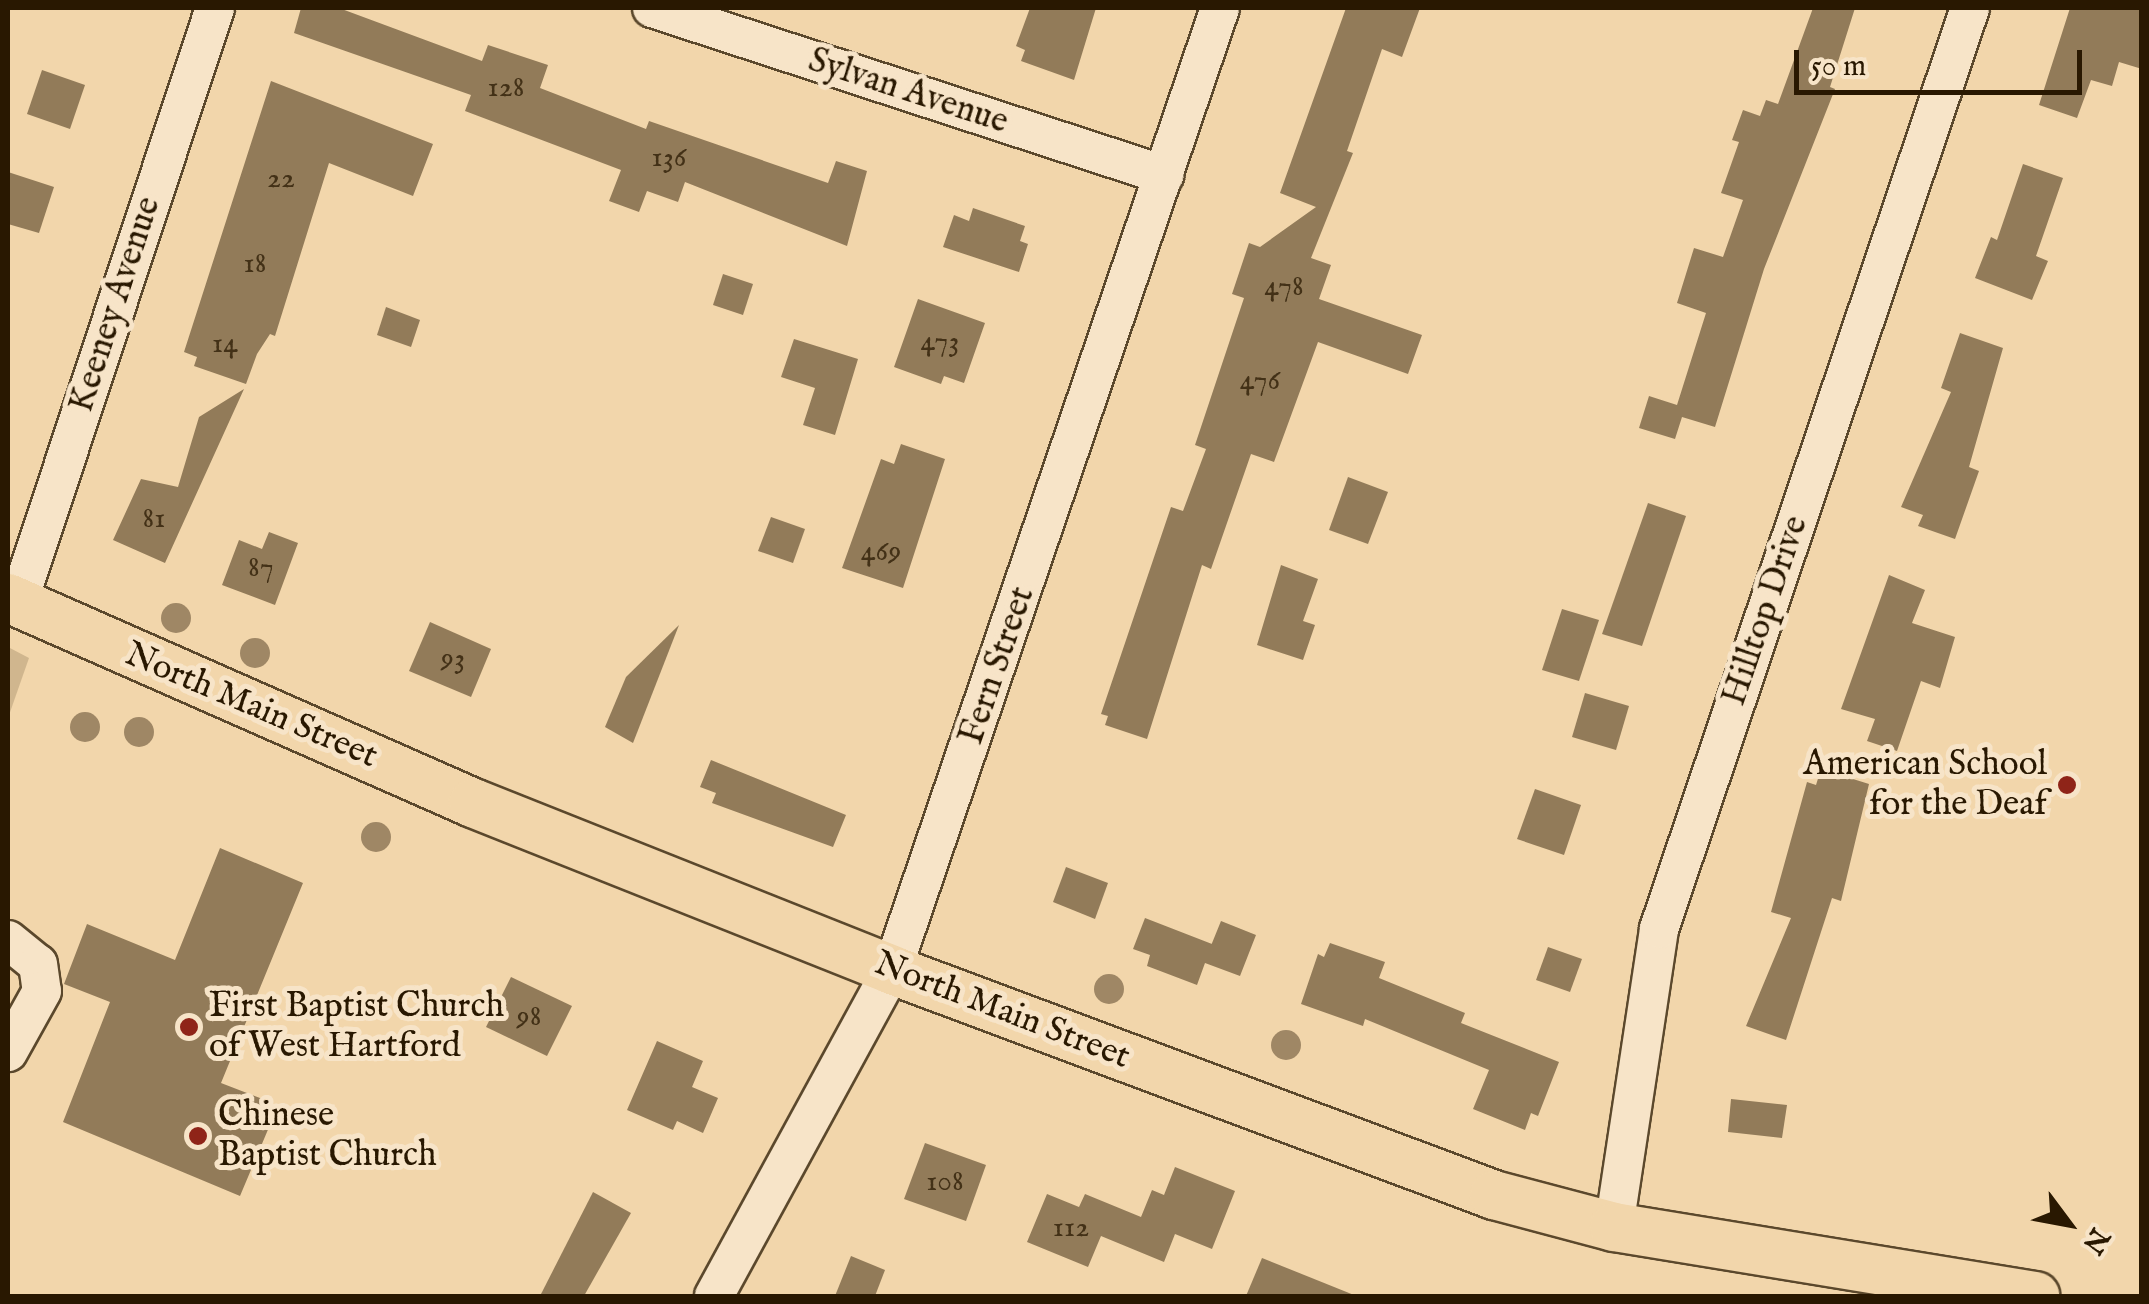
<!DOCTYPE html>
<html>
<head>
<meta charset="utf-8">
<style>
	body { margin:0 }
	#map { position:relative; width:2149px; height:1304px; overflow:hidden; background:#f2d6ab; font-family:"IM FELL English",serif }
	div>[style] { position:absolute }
	[style*='--x'] { left:calc(var(--x)*1px); top:calc(var(--y)*1px); width:calc(var(--w)*1px); rotate:calc(var(--a)*1deg) }
	.green>* { inset:0; background:#d0b68e }
	.building>* { inset:0; background:#927b59 }
	.roads { filter:drop-shadow(2px 0 #5b482c) drop-shadow(-2px 0 #5b482c) drop-shadow(0 2px #5b482c) drop-shadow(0 -2px #5b482c) }
	.minor>* { height:38px; margin:-19px; padding:0 19px; transform-origin:19px; border-radius:19px; background:#f7e4c8 }
	.major>* { height:48px; margin:-24px; padding:0 24px; transform-origin:24px; border-radius:24px; background:#f2d6ab }
	.trees>* { width:30px; height:30px; margin:-15px; border-radius:50%; background:#9f8765 }
	.dots>* { width:28px; height:28px; translate:-50% -50%; box-sizing:border-box; border:5px solid #f7e4c8; border-radius:50% }
	span { translate:-50% -50%; white-space:nowrap; text-align:center; line-height:1.15; -webkit-text-stroke:10px #f7e4c8; paint-order:stroke }
	.number-label { font-size:30px; color:#433117 }
	.number-label span { -webkit-text-stroke-width:0 }
	.street-label { font-size:35px; color:#291801 }
	.poi-label { font-size:35px; color:#291801 }
	.right { translate:-100% -50%; text-align:right }
	.left { translate:0 -50%; text-align:left }
	.frame { position:absolute; inset:0; border:10px solid #291801; pointer-events:none }
	.north { position:absolute; left:2019px; top:1174px; width:100px; height:100px; -webkit-text-stroke:8px #f7e4c8; paint-order:stroke; rotate:122deg; font-size:28px; font-weight:700; line-height:40px; text-align:center; color:#291801 }
	.north::after { content:''; display:block; margin:auto; width:35px; height:45px; background:#291801; clip-path:polygon(50% 0,100% 100%,50% 72%,0 100%) }
	.scale { position:absolute; left:1794px; top:50px; width:288px; height:45px; box-sizing:border-box; border:5px solid #291801; border-top:0; padding-left:12px; font-size:30px; line-height:35px; white-space:nowrap; color:#291801; -webkit-text-stroke:8px #f7e4c8; paint-order:stroke }
</style>
</head>
<body>
<div id="map">
	<div class="green">
		<i style="clip-path:polygon(8px 647px,29px 658px,8px 718px)"></i>
	</div>
	<div class="building">
		<i style="clip-path:polygon(301px 8px,339px 8px,482px 61px,488px 45px,548px 65px,540px 88px,646px 129px,649px 121px,828px 183px,836px 161px,867px 171px,847px 246px,685px 182px,678px 202px,647px 191px,639px 212px,609px 201px,621px 170px,465px 111px,471px 95px,294px 33px)"></i>
		<i style="clip-path:polygon(1030px 8px,1096px 8px,1074px 80px,1021px 61px,1025px 50px,1016px 46px)"></i>
		<i style="clip-path:polygon(1346px 8px,1420px 8px,1402px 57px,1382px 49px,1347px 151px,1353px 153px,1311px 258px,1331px 265px,1319px 299px,1422px 335px,1408px 374px,1318px 342px,1274px 462px,1251px 454px,1211px 569px,1202px 565px,1147px 739px,1105px 725px,1108px 716px,1101px 714px,1171px 507px,1183px 511px,1206px 449px,1195px 445px,1244px 298px,1232px 294px,1249px 243px,1260px 247px,1316px 207px,1280px 193px)"></i>
		<i style="clip-path:polygon(1813px 8px,1855px 8px,1830px 87px,1835px 89px,1764px 269px,1715px 427px,1682px 417px,1675px 439px,1639px 428px,1649px 396px,1677px 405px,1706px 313px,1677px 303px,1694px 248px,1723px 257px,1743px 200px,1721px 193px,1739px 142px,1732px 140px,1743px 110px,1760px 116px,1766px 100px,1778px 104px)"></i>
		<i style="clip-path:polygon(2070px 8px,2142px 8px,2142px 69px,2119px 62px,2112px 86px,2091px 80px,2077px 118px,2039px 105px)"></i>
		<i style="clip-path:polygon(42px 70px,85px 85px,70px 129px,27px 114px)"></i>
		<i style="clip-path:polygon(271px 81px,433px 144px,413px 196px,329px 163px,275px 336px,270px 334px,257px 354px,246px 384px,194px 366px,197px 357px,184px 352px)"></i>
		<i style="clip-path:polygon(2023px 164px,2063px 178px,2036px 256px,2048px 261px,2032px 300px,1975px 278px,1991px 237px,1997px 240px)"></i>
		<i style="clip-path:polygon(8px 172px,54px 187px,39px 233px,8px 224px)"></i>
		<i style="clip-path:polygon(973px 208px,1025px 226px,1020px 241px,1028px 244px,1019px 272px,943px 247px,954px 215px,969px 221px)"></i>
		<i style="clip-path:polygon(723px 274px,753px 284px,743px 315px,713px 305px)"></i>
		<i style="clip-path:polygon(918px 299px,985px 323px,964px 383px,944px 376px,941px 384px,894px 367px)"></i>
		<i style="clip-path:polygon(386px 307px,420px 320px,411px 347px,377px 335px)"></i>
		<i style="clip-path:polygon(1960px 333px,2003px 348px,1969px 467px,1979px 471px,1955px 539px,1918px 526px,1923px 515px,1901px 507px,1951px 392px,1941px 388px)"></i>
		<i style="clip-path:polygon(794px 339px,858px 359px,835px 435px,803px 425px,815px 388px,781px 377px)"></i>
		<i style="clip-path:polygon(244px 389px,165px 563px,113px 540px,141px 479px,178px 487px,199px 417px)"></i>
		<i style="clip-path:polygon(901px 444px,945px 459px,903px 588px,842px 568px,881px 459px,894px 464px)"></i>
		<i style="clip-path:polygon(1348px 477px,1388px 492px,1368px 544px,1329px 530px)"></i>
		<i style="clip-path:polygon(1648px 503px,1686px 516px,1642px 646px,1602px 634px)"></i>
		<i style="clip-path:polygon(771px 517px,805px 529px,793px 563px,758px 551px)"></i>
		<i style="clip-path:polygon(269px 532px,298px 543px,275px 605px,222px 585px,239px 540px,262px 549px)"></i>
		<i style="clip-path:polygon(1281px 565px,1318px 579px,1303px 621px,1315px 625px,1303px 660px,1257px 645px)"></i>
		<i style="clip-path:polygon(1889px 575px,1925px 590px,1912px 623px,1955px 637px,1940px 688px,1921px 681px,1897px 751px,1867px 741px,1875px 719px,1841px 709px)"></i>
		<i style="clip-path:polygon(1562px 609px,1599px 620px,1579px 681px,1542px 670px)"></i>
		<i style="clip-path:polygon(430px 622px,491px 649px,471px 697px,409px 671px)"></i>
		<i style="clip-path:polygon(679px 625px,633px 743px,605px 727px,626px 677px)"></i>
		<i style="clip-path:polygon(1585px 693px,1629px 706px,1616px 750px,1572px 737px)"></i>
		<i style="clip-path:polygon(711px 760px,846px 815px,833px 847px,712px 803px,716px 793px,700px 787px)"></i>
		<i style="clip-path:polygon(1821px 769px,1869px 784px,1841px 901px,1832px 898px,1786px 1040px,1746px 1026px,1791px 918px,1771px 912px,1807px 782px,1816px 785px)"></i>
		<i style="clip-path:polygon(1535px 789px,1581px 805px,1564px 855px,1517px 839px)"></i>
		<i style="clip-path:polygon(220px 848px,303px 883px,221px 1083px,268px 1101px,265px 1109px,275px 1113px,240px 1196px,63px 1122px,110px 1002px,64px 984px,87px 924px,175px 960px)"></i>
		<i style="clip-path:polygon(1066px 867px,1108px 883px,1095px 919px,1053px 902px)"></i>
		<i style="clip-path:polygon(1145px 918px,1212px 944px,1208px 953px,1221px 921px,1256px 935px,1240px 976px,1205px 963px,1197px 985px,1147px 966px,1150px 955px,1133px 949px)"></i>
		<i style="clip-path:polygon(1330px 943px,1385px 962px,1379px 978px,1465px 1013px,1461px 1023px,1559px 1062px,1538px 1116px,1531px 1113px,1525px 1130px,1473px 1109px,1489px 1070px,1365px 1019px,1363px 1026px,1301px 1004px,1318px 954px,1324px 957px)"></i>
		<i style="clip-path:polygon(1548px 947px,1582px 959px,1570px 992px,1536px 980px)"></i>
		<i style="clip-path:polygon(511px 977px,572px 1006px,547px 1056px,486px 1027px)"></i>
		<i style="clip-path:polygon(657px 1041px,703px 1061px,692px 1087px,718px 1098px,703px 1133px,677px 1121px,673px 1130px,627px 1110px)"></i>
		<i style="clip-path:polygon(1731px 1099px,1787px 1105px,1782px 1138px,1728px 1132px)"></i>
		<i style="clip-path:polygon(925px 1143px,986px 1165px,966px 1221px,904px 1199px)"></i>
		<i style="clip-path:polygon(1175px 1167px,1235px 1191px,1212px 1249px,1175px 1234px,1164px 1262px,1101px 1236px,1088px 1267px,1027px 1242px,1047px 1194px,1079px 1207px,1085px 1194px,1141px 1217px,1152px 1190px,1164px 1195px)"></i>
		<i style="clip-path:polygon(593px 1192px,631px 1213px,584px 1296px,540px 1296px)"></i>
		<i style="clip-path:polygon(851px 1256px,885px 1270px,875px 1296px,835px 1296px)"></i>
		<i style="clip-path:polygon(1262px 1258px,1354px 1295px,1354px 1296px,1246px 1296px)"></i>
	</div>
	<div class="roads">
		<div class="minor">
			<i style="--x:652;--y:8;--w:539;--a:18.06"></i>
			<i style="--x:18;--y:603;--w:627;--a:-71.68"></i>
			<i style="--x:8;--y:940;--w:38;--a:39"></i>
			<i style="--x:38;--y:964;--w:27;--a:82"></i>
			<i style="--x:42;--y:991;--w:70;--a:119.1"></i>
			<i style="--x:1614;--y:1227;--w:301;--a:-81.4"></i>
			<i style="--x:1659;--y:929;--w:972;--a:-71.34"></i>
			<i style="--x:714;--y:1296;--w:371;--a:-61.4"></i>
			<i style="--x:892;--y:970;--w:1016;--a:-71.17"></i>
		</div>
		<div class="major">
			<i style="--x:8;--y:598;--w:508;--a:23.79"></i>
			<i style="--x:473;--y:803;--w:451;--a:21.7"></i>
			<i style="--x:892;--y:970;--w:643;--a:20.49"></i>
			<i style="--x:1494;--y:1195;--w:124;--a:14.9"></i>
			<i style="--x:1614;--y:1227;--w:427;--a:9.3"></i>
		</div>
	</div>
	<div class="trees">
		<i style="left:176px;top:618px"></i>
		<i style="left:255px;top:653px"></i>
		<i style="left:85px;top:727px"></i>
		<i style="left:139px;top:732px"></i>
		<i style="left:376px;top:837px"></i>
		<i style="left:1109px;top:989px"></i>
		<i style="left:1286px;top:1045px"></i>
	</div>
	<div class="dots">
		<i style="left:2067px;top:785px;background:#8f2418"></i>
		<i style="left:189px;top:1027px;background:#8f2418"></i>
		<i style="left:198px;top:1136px;background:#8f2418"></i>
	</div>
	<div class="number-label">
		<span style="left:506px;top:88px">128</span>
		<span style="left:669px;top:158px">136</span>
		<span style="left:281px;top:179px">22</span>
		<span style="left:255px;top:264px">18</span>
		<span style="left:1284px;top:287px">478</span>
		<span style="left:940px;top:342px">473</span>
		<span style="left:225px;top:344px">14</span>
		<span style="left:1260px;top:381px">476</span>
		<span style="left:154px;top:519px">81</span>
		<span style="left:881px;top:552px">469</span>
		<span style="left:261px;top:568px">87</span>
		<span style="left:453px;top:659px">93</span>
		<span style="left:529px;top:1017px">98</span>
		<span style="left:945px;top:1182px">108</span>
		<span style="left:1071px;top:1228px">112</span>
	</div>
	<div class="street-label">
		<span style="left:908px;top:92px;rotate:18deg">Sylvan Avenue</span>
		<span style="left:116px;top:305px;rotate:-72deg">Keeney Avenue</span>
		<span style="left:1766px;top:611px;rotate:-71deg">Hilltop Drive</span>
		<span style="left:998px;top:666px;rotate:-71deg">Fern Street</span>
		<span style="left:251px;top:706px;rotate:23deg">North Main Street</span>
		<span style="left:1002px;top:1011px;rotate:21deg">North Main Street</span>
	</div>
	<div class="poi-label">
		<span class="right" style="left:2047px;top:785px">American School<br>for the Deaf</span>
		<span class="left" style="left:209px;top:1027px">First Baptist Church<br>of West Hartford</span>
		<span class="left" style="left:218px;top:1136px">Chinese<br>Baptist Church</span>
	</div>
	<div class="frame"></div>
	<div class="north">N</div>
	<div class="scale">50 m</div>
</div>
</body>
</html>
